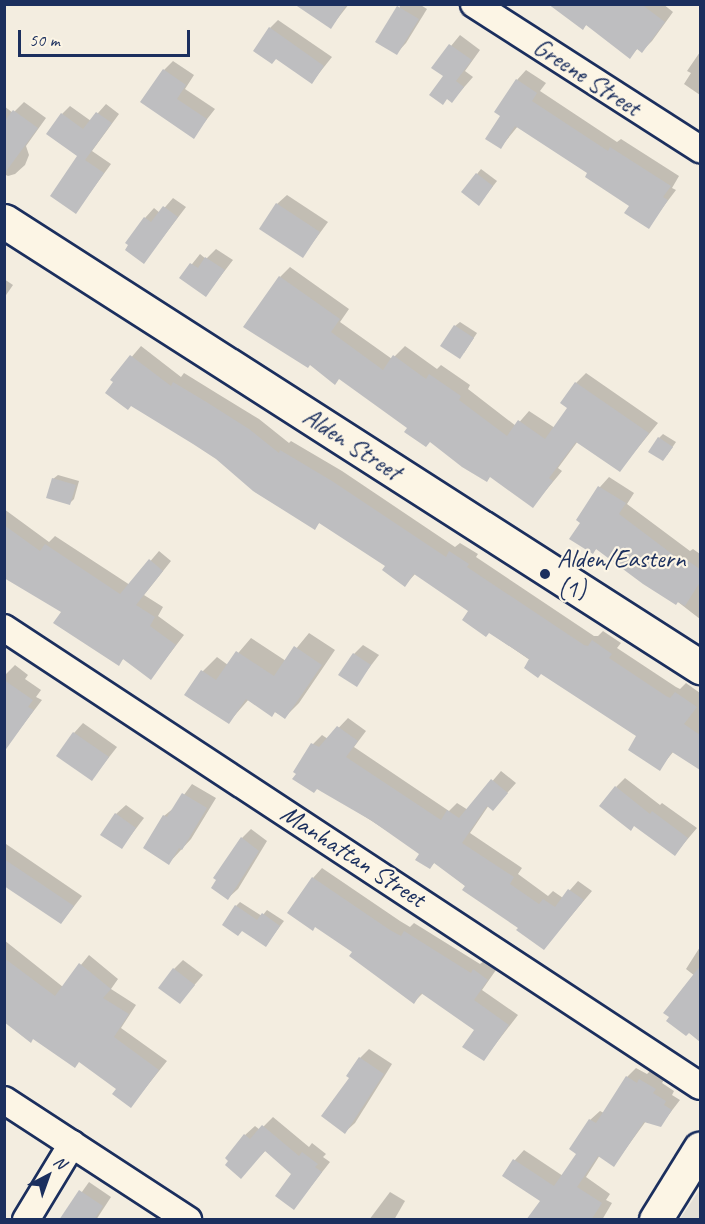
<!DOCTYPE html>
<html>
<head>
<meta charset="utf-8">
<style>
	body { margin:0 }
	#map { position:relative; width:705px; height:1224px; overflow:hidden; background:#f3ede0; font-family:Caveat,sans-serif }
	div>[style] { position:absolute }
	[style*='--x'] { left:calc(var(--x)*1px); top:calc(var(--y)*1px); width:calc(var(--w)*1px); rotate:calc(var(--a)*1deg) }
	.built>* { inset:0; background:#e3dfd6 }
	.shadow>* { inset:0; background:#0003 }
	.building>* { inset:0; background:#bebec0 }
	.roads { filter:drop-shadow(2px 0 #1b2f5e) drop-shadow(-2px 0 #1b2f5e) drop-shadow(0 2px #1b2f5e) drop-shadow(0 -2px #1b2f5e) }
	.minor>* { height:26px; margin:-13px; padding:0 13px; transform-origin:13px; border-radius:13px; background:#fcf5e5 }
	.tertiary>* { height:32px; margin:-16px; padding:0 16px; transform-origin:16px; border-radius:16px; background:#fcf5e5 }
	.secondary>* { height:33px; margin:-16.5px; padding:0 16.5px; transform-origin:16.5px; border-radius:16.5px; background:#fcf5e5 }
	.dots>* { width:16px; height:16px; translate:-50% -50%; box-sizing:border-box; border:3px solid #fcf5e5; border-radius:50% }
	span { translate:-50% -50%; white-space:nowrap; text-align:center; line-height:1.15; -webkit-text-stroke:4.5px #fcf5e5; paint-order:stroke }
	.street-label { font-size:26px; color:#1b2f5e }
	.poi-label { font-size:26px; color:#1b2f5e }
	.left { translate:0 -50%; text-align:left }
	.frame { position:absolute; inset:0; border:6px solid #1b2f5e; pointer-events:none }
	.north { position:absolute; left:18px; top:1146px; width:60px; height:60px; -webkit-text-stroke:4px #fcf5e5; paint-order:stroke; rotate:41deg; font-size:16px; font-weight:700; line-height:24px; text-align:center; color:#1b2f5e }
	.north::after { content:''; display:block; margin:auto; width:21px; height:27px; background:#1b2f5e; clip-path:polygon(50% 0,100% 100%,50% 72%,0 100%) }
	.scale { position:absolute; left:18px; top:30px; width:172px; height:27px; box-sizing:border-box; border:3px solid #1b2f5e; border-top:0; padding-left:8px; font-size:18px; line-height:21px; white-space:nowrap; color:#1b2f5e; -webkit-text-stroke:4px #fcf5e5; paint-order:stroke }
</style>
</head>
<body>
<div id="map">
	<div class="built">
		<i style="clip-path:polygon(700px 1189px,700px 1219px,680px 1219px)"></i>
	</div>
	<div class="shadow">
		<i style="clip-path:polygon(310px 4px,349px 4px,331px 27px)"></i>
		<i style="clip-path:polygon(400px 4px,419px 4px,427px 9px,406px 43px,397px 53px)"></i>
		<i style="clip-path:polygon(564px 4px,663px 4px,673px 12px,652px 41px,642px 51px,638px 48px,630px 57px,587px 24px,583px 28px)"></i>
		<i style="clip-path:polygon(278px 20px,332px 57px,312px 82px,270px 28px)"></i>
		<i style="clip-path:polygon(460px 35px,480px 50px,465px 71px,473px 77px,452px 101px,445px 76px,433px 68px)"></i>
		<i style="clip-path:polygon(700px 52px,700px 95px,684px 84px,691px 73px,687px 71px)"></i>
		<i style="clip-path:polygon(173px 61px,194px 75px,185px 89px,215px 109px,193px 137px,164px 70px)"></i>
		<i style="clip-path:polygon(526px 70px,546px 83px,540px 91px,617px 142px,621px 139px,679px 176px,672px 188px,676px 190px,648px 227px,631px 206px,590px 173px,518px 126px,501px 147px,502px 115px,496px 111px,517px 80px)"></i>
		<i style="clip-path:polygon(24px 102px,46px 118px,26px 146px,29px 155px,25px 165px,15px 174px,8px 176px,4px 174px,4px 106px,13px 113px)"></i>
		<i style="clip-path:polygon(106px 104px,119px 114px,92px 151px,111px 164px,76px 212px,80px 156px,62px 114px,70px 106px,91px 121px)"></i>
		<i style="clip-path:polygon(481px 169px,497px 181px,483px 199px,463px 192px)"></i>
		<i style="clip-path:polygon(287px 195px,328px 222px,303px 256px,277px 204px)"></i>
		<i style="clip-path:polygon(173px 198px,186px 207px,144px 262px,145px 218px,154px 208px,160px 213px)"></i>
		<i style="clip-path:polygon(216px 249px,233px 260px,206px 295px,181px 278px,200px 254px,206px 259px)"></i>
		<i style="clip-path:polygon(290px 267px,349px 309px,340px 322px,392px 359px,405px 346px,437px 369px,441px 365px,470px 385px,468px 389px,516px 426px,529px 411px,555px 428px,569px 407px,576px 383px,586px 373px,658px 423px,620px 470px,578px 441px,558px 468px,562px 471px,533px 506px,491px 476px,409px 427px,280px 277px)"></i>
		<i style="clip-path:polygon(4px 279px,13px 285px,4px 298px)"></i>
		<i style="clip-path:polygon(460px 322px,477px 333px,464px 353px,455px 326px)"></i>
		<i style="clip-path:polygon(141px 346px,181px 377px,184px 373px,218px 394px,259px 419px,289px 443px,291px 441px,342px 471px,455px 547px,460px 543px,478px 554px,476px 557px,594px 636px,598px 636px,603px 631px,621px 643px,617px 648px,676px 687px,680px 689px,686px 683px,700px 693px,700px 768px,674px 751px,659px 769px,639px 735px,489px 632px,470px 611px,416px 573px,405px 585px,387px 565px,320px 522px,314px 528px,112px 380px)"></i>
		<i style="clip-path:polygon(663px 434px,676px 442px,667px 455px,659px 438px)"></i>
		<i style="clip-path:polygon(58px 475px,79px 481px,74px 499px,70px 503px,53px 479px)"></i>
		<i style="clip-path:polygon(609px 477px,634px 493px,627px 504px,690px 551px,693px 549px,700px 554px,700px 619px,678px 602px,644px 583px,597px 548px,593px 552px,582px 522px,578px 520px,600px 487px)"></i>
		<i style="clip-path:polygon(4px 509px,49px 542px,55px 536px,130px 585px,159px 551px,171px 561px,144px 595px,163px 607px,158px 616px,184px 635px,151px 678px,124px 658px,118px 664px,63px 611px,4px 576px)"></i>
		<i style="clip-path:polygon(309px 633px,335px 650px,299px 703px,285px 717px,249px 699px,229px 722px,187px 694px,203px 671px,217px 657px,228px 665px,251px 638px,286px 661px)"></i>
		<i style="clip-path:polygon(363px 645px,379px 655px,356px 685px,354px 654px)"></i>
		<i style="clip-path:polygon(15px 665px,28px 675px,25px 679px,41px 690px,36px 697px,42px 700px,13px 738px,4px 701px,4px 676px)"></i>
		<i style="clip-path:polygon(348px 718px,366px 731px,354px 747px,449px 811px,457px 803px,468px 810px,501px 771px,516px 783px,493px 809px,489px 805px,470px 833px,522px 868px,518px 874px,548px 896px,553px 891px,563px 898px,578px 881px,592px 891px,544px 948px,435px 862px,430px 867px,421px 853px,295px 771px,313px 744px,322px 735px,328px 739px)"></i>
		<i style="clip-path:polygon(83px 723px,117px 747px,92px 779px,74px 733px)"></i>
		<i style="clip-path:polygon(625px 778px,660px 805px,662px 803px,697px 828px,675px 854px,616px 787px)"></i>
		<i style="clip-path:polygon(192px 784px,216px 798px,191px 839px,169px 863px,164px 816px,175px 807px)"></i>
		<i style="clip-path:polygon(126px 805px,144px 818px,122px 847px,116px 814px)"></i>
		<i style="clip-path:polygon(251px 829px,267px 841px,238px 889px,228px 898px,242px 838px)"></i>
		<i style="clip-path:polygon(6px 844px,82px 896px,61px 923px,4px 884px)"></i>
		<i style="clip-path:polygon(322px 868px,400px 921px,410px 927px,414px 923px,480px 964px,484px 961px,496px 970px,482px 990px,518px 1015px,484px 1059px,476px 1029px,423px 993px,414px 1002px,354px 951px,313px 878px)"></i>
		<i style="clip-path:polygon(240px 902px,262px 916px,267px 910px,284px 921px,266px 945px,236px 906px)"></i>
		<i style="clip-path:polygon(4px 940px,63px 987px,89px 955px,118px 979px,111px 989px,136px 1005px,121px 1028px,167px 1061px,131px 1106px,118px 1089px,80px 1061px,4px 1020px)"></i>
		<i style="clip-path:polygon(700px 947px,700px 1036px,699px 1038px,695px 976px,686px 969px)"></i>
		<i style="clip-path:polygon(183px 960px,203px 975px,180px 1002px,174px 969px)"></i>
		<i style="clip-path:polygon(369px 1049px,392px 1064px,355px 1123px,345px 1132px,360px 1058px)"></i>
		<i style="clip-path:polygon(636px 1068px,647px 1074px,650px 1071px,664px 1080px,662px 1083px,674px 1091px,672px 1095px,680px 1100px,660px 1126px,646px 1121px,614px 1165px,600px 1155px,586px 1177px,610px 1194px,606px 1200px,612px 1203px,602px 1220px,528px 1220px,542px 1201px,504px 1175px,515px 1160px,524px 1150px,563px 1176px,578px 1153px,590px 1120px,600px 1111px,604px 1113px,627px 1077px)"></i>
		<i style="clip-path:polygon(273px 1117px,309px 1147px,312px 1143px,326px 1154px,323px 1157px,330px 1162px,294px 1208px,293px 1174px,266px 1150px,250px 1167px,245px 1135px,255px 1126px,260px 1130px)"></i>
		<i style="clip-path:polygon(89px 1182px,111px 1197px,96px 1220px,62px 1220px)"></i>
		<i style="clip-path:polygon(390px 1192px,405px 1201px,394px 1220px,369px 1220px)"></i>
	</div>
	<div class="building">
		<i style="clip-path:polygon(294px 4px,347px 4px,331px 29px)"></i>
		<i style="clip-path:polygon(548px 4px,641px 4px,665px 22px,642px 53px,637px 49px,630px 59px,586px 25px,583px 30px)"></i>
		<i style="clip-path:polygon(397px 6px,419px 19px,397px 55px,375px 42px)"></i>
		<i style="clip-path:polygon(269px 27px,324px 66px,312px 84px,276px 59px,272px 64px,253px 51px)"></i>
		<i style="clip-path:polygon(449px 44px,472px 60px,456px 81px,464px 87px,452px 103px,447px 99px,443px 105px,429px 95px,443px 76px,431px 68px)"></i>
		<i style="clip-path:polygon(163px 69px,186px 85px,177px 99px,207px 119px,194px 139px,140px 102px)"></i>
		<i style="clip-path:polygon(516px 79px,537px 93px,532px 101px,608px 151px,610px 147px,671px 186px,663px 197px,668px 200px,649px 229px,624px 213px,629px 206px,585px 177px,587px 173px,515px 126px,501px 149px,485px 139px,500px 116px,494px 112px)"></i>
		<i style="clip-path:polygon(13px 110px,38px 128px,4px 174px,4px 122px)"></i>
		<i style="clip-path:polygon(96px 112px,112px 123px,85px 160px,104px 173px,76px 214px,50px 196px,77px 156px,46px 134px,61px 113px,83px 129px)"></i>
		<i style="clip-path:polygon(476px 173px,493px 186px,479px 206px,461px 192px)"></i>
		<i style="clip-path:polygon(276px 203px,320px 232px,303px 258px,259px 229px)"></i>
		<i style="clip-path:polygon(163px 206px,178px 217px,144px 264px,125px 250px,128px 245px,125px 243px,144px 217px,151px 222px)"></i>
		<i style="clip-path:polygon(205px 257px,225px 270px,206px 297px,179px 278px,190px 263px,198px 268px)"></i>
		<i style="clip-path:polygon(279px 276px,340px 319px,331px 332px,383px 370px,393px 355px,426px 379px,429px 374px,461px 396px,459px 400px,507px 436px,518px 420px,545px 439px,567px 408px,560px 403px,575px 382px,649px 433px,620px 472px,576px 442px,549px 478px,553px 481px,533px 508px,490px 477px,487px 482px,462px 467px,430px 442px,426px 447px,404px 432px,407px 428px,339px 379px,335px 385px,310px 365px,308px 368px,243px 327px)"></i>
		<i style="clip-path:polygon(454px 325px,474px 338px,460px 359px,440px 346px)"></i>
		<i style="clip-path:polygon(130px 355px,171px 386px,173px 382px,208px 403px,249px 429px,279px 453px,280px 450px,332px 481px,446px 557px,449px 551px,469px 564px,467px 567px,584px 645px,588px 646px,592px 640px,612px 654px,609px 658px,666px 696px,670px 698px,675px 692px,697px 707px,684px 724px,700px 735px,700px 770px,672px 752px,660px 771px,628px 750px,636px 736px,541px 674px,538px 678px,524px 668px,529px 659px,489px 633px,486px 637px,462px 620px,468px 611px,414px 574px,405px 587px,382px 570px,385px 566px,319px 523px,315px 530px,253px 491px,216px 459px,193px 444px,131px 406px,128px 410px,105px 393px,113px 382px,110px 380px)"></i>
		<i style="clip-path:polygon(658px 437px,673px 447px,663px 461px,648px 452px)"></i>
		<i style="clip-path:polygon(52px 478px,76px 485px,70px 505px,46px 498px)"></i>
		<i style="clip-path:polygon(598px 486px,626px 503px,619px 514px,680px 560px,682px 557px,700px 569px,700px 582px,685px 606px,678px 602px,676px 605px,643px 584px,596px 549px,593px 554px,569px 539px,580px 523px,576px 520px)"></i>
		<i style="clip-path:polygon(4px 525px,40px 551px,45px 544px,120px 594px,149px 559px,163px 571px,136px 605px,155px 617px,150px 626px,176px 645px,151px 680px,123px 659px,119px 666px,53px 623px,61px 612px,4px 578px)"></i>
		<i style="clip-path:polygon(294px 646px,322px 665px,285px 719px,275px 712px,272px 717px,246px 699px,229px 724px,184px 695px,201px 670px,216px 680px,236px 651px,274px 676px)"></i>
		<i style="clip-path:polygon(353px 653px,371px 665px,357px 687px,338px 675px)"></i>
		<i style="clip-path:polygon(4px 680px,33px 700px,28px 707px,34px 710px,4px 752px)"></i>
		<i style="clip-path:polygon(337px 726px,358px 741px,346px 757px,441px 820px,447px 810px,459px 818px,491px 779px,508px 793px,493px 811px,487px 806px,462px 843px,514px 877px,510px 884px,539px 904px,543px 899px,555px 907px,568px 889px,584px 900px,544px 950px,516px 930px,518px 928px,462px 890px,465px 886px,434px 863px,430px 869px,415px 860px,419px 854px,372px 821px,322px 792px,317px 789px,314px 793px,292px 779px,296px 774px,293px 772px,311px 743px,319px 747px)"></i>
		<i style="clip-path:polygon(73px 732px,109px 757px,92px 781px,56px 756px)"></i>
		<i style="clip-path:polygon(615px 786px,650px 814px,652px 811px,688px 838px,675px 856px,634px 826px,631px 831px,599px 806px)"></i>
		<i style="clip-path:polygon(182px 793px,207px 808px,182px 850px,179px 848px,169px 865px,143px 848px,163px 815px,167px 817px)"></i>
		<i style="clip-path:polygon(115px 813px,136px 828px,122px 849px,100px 835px)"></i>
		<i style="clip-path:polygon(241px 837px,259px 851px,228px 900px,211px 888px,216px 880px,213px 878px)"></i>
		<i style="clip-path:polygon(4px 859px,74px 906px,61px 924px,4px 886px)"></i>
		<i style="clip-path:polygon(312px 877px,390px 930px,401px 936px,404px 931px,471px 973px,473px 969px,488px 980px,474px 1000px,509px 1025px,484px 1061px,462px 1047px,474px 1030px,421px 993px,414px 1004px,349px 956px,352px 952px,315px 927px,313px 931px,287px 913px)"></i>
		<i style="clip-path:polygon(235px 905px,257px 920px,262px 913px,280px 926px,266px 947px,242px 931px,238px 936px,222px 925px)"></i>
		<i style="clip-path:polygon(4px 958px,55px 996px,79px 963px,111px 989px,103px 998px,129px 1014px,114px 1037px,159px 1070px,131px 1108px,112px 1094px,116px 1089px,79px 1062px,75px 1068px,33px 1039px,31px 1043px,4px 1022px)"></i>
		<i style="clip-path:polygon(700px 966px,700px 1042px,689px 1033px,686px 1036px,666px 1021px,669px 1017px,663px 1013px)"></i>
		<i style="clip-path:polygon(173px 968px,195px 985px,180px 1004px,158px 988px)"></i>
		<i style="clip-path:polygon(359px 1057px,384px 1074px,345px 1134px,321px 1116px,349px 1078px,346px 1076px)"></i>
		<i style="clip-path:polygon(626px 1076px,637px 1083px,639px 1079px,656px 1089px,653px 1093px,666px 1101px,664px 1105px,672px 1110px,661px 1127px,644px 1122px,614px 1167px,598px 1156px,577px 1187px,602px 1203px,591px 1220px,526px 1220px,540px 1201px,502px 1176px,513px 1159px,554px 1186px,576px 1154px,569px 1149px,589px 1119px,596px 1123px)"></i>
		<i style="clip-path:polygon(262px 1125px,299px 1156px,302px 1152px,318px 1164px,315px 1167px,322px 1172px,294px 1210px,275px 1196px,291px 1174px,265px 1151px,241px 1179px,225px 1165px,228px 1161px,225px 1158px,244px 1134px,250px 1139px)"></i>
		<i style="clip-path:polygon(79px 1190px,103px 1206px,94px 1220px,59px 1220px)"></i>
	</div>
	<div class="roads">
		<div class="minor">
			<i style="--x:474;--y:4;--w:269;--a:32.7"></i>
			<i style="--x:4;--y:628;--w:833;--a:33.35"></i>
			<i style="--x:4;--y:1100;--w:220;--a:33.1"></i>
			<i style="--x:26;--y:1220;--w:89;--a:-58.8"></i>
		</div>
		<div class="tertiary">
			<i style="--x:656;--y:1220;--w:84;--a:-58.2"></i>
		</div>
		<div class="secondary">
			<i style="--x:4;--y:221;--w:827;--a:32.65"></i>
		</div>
	</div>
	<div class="dots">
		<i style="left:545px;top:574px;background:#1b2f5e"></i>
	</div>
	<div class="street-label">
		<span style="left:587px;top:77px;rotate:33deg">Greene Street</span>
		<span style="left:352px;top:444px;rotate:33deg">Alden Street</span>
		<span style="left:353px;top:856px;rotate:33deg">Manhattan Street</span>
	</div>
	<div class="poi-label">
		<span class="left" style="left:557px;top:574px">Alden/Eastern<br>(1)</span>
	</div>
	<div class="frame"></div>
	<div class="north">N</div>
	<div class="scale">50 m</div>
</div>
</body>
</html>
